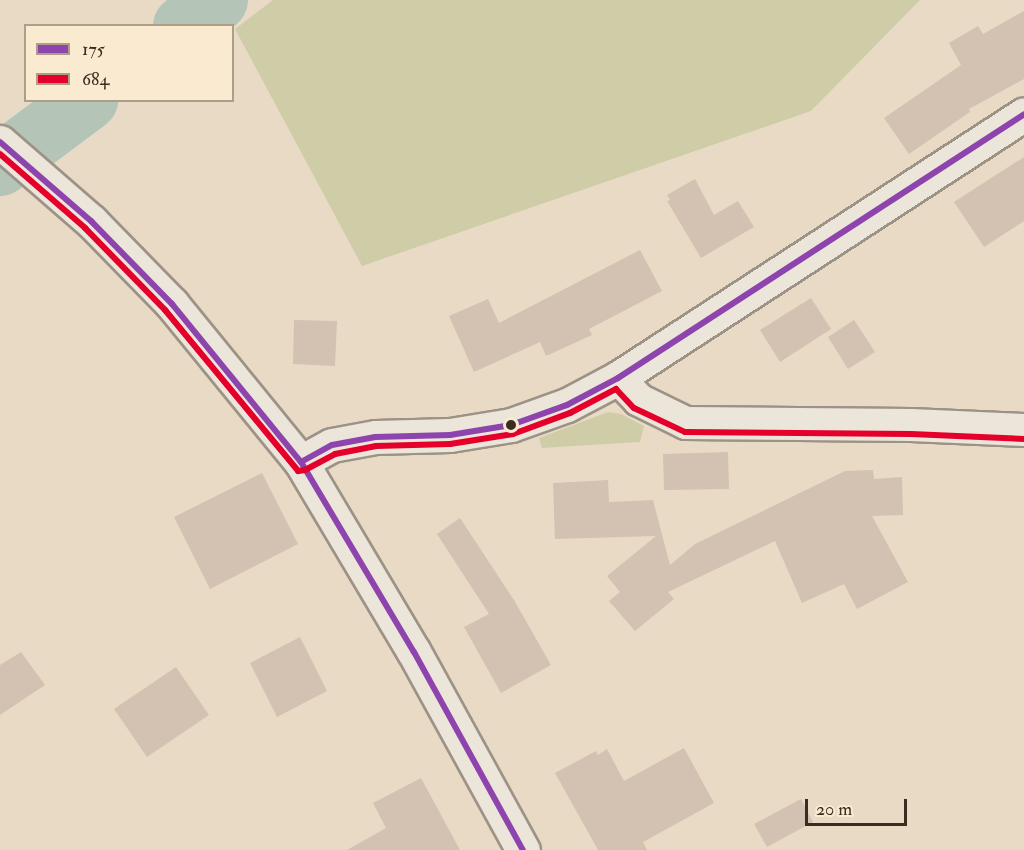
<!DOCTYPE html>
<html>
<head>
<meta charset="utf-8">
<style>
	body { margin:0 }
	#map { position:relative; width:1024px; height:850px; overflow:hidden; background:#e9dac5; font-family:"IM FELL Double Pica",serif }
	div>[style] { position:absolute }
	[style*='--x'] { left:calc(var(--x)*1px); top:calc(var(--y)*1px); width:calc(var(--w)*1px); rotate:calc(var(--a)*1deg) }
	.green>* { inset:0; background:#cfcda8 }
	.river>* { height:62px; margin:-31px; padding:0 31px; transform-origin:31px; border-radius:31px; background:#b4c5b8 }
	.building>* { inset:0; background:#d3c1b1 }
	.roads { filter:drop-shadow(2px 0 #9d9286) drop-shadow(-2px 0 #9d9286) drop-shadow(0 2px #9d9286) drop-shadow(0 -2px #9d9286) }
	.street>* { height:32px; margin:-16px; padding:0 16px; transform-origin:16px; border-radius:16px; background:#ece5da }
	.secondary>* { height:33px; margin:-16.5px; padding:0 16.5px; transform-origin:16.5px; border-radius:16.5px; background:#ece5da }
	.bus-1>* { height:6px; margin:-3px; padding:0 3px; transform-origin:3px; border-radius:3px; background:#8e44ad }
	.bus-2>* { height:6px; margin:-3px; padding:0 3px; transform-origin:3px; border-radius:3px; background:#e4002b }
	.dots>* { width:16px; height:16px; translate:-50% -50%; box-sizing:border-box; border:3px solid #faead0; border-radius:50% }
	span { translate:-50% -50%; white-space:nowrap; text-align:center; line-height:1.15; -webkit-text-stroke:4.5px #faead0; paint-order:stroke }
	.legend { position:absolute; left:24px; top:24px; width:210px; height:78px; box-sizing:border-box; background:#faead0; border:2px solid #ad9e8a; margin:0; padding:8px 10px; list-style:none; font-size:18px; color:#3a2c20 }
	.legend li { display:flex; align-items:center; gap:12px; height:30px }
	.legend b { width:30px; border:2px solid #ad9e8a }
	.scale { position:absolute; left:805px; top:799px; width:102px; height:27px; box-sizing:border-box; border:3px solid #3a2c20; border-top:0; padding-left:8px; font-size:18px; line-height:21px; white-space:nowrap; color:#3a2c20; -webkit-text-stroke:4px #faead0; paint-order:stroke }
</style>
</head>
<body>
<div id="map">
	<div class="green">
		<i style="clip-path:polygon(273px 0,920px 0,811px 111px,362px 266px,235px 29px)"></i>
		<i style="clip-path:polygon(608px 412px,621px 414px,644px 426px,640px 442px,542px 448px,539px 438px)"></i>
	</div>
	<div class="river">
		<i style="--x:184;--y:26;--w:42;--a:-38.2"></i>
		<i style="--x:0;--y:165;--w:109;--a:-36.8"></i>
	</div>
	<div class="building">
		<i style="clip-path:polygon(1024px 11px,1024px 79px,969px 109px,970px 112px,909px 154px,884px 118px,961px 65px,949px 43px,978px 26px,983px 34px)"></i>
		<i style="clip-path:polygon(1024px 157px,1024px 221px,984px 247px,954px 202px)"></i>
		<i style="clip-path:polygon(695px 179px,714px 215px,738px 201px,754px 227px,701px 258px,667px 201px,670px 200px,667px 195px)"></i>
		<i style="clip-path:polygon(640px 250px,662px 291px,589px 329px,592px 335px,546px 356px,540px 342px,474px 372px,449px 316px,488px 299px,499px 323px)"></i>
		<i style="clip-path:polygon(811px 298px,831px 329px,780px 362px,760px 330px)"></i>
		<i style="clip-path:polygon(294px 320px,337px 321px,335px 366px,293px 364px)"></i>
		<i style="clip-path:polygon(854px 320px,875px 352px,848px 369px,828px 337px)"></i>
		<i style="clip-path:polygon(728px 452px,729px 489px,664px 490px,663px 454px)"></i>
		<i style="clip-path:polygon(873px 470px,874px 479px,902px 477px,903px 515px,872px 516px,908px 582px,857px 609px,844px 584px,802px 603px,775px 541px,668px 592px,674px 599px,635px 631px,609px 601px,620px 592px,607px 576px,656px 536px,555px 539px,553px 483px,608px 480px,609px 502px,653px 500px,670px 565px,695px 544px,845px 471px)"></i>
		<i style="clip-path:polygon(262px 473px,298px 544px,210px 589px,174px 517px)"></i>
		<i style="clip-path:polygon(460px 518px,514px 600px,551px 665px,501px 693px,464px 627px,489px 614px,437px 534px)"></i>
		<i style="clip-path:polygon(300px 637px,327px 691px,277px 717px,250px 663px)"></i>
		<i style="clip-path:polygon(21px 652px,45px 685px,0 715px,0 665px)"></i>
		<i style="clip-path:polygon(176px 667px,209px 715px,147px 757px,114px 709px)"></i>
		<i style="clip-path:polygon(684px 748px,714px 803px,643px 842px,647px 850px,598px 850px,555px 773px,596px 751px,598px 755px,607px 749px,624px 781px)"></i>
		<i style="clip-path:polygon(421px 778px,460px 850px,347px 850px,386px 828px,373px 803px)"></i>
		<i style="clip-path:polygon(801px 799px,813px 822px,767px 847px,754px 824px)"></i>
	</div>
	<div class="roads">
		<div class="street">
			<i style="--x:618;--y:378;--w:30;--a:46"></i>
			<i style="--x:639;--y:400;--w:52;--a:26.1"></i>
			<i style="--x:686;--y:423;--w:225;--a:0.5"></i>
			<i style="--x:911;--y:425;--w:113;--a:2.5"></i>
		</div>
		<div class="secondary">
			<i style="--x:0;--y:142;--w:121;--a:41"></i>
			<i style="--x:91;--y:221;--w:116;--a:45.7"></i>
			<i style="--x:172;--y:304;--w:204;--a:50.8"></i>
			<i style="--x:301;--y:462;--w:221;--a:59.3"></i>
			<i style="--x:414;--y:652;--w:226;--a:61.2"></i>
			<i style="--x:301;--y:462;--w:35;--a:-29"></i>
			<i style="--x:332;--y:445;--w:44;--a:-10.5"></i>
			<i style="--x:375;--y:437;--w:75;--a:-1.5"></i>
			<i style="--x:450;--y:435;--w:62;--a:-9.3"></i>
			<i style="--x:511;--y:425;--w:59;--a:-19.7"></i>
			<i style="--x:567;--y:405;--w:58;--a:-27.9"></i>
			<i style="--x:618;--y:378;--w:484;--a:-33"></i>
		</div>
	</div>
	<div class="bus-1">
		<i style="--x:0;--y:142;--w:121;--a:41"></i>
		<i style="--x:91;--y:221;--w:116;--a:45.7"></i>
		<i style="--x:172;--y:304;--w:204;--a:50.8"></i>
		<i style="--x:301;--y:462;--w:221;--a:59.3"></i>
		<i style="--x:414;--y:652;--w:226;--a:61.2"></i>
		<i style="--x:301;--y:462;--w:35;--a:-29"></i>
		<i style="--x:332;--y:445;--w:44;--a:-10.5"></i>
		<i style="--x:375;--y:437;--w:75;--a:-1.5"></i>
		<i style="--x:450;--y:435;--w:62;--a:-9.3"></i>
		<i style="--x:511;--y:425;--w:59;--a:-19.7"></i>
		<i style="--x:567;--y:405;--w:58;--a:-27.9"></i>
		<i style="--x:618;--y:378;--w:484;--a:-33"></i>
	</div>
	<div class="bus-2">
		<i style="--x:0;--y:154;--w:113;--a:41"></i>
		<i style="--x:85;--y:228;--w:115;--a:45.7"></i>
		<i style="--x:165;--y:310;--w:209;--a:50.4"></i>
		<i style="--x:298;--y:471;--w:7;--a:-8"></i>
		<i style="--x:305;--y:470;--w:34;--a:-28"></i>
		<i style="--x:335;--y:454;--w:42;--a:-11"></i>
		<i style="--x:376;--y:446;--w:74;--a:-1.5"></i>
		<i style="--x:450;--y:444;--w:64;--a:-9"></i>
		<i style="--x:513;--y:434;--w:61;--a:-20.2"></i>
		<i style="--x:570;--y:413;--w:52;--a:-27.6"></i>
		<i style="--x:616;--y:389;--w:26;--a:47"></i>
		<i style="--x:634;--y:408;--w:56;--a:25.2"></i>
		<i style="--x:685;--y:432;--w:226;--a:0.5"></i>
		<i style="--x:911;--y:434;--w:113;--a:2.5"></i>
	</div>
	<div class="dots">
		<i style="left:511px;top:425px;background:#3a2c20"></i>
	</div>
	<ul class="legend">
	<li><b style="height:8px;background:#8e44ad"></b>175</li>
	<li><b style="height:8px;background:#e4002b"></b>684</li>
	</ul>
	<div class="scale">20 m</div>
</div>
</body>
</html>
